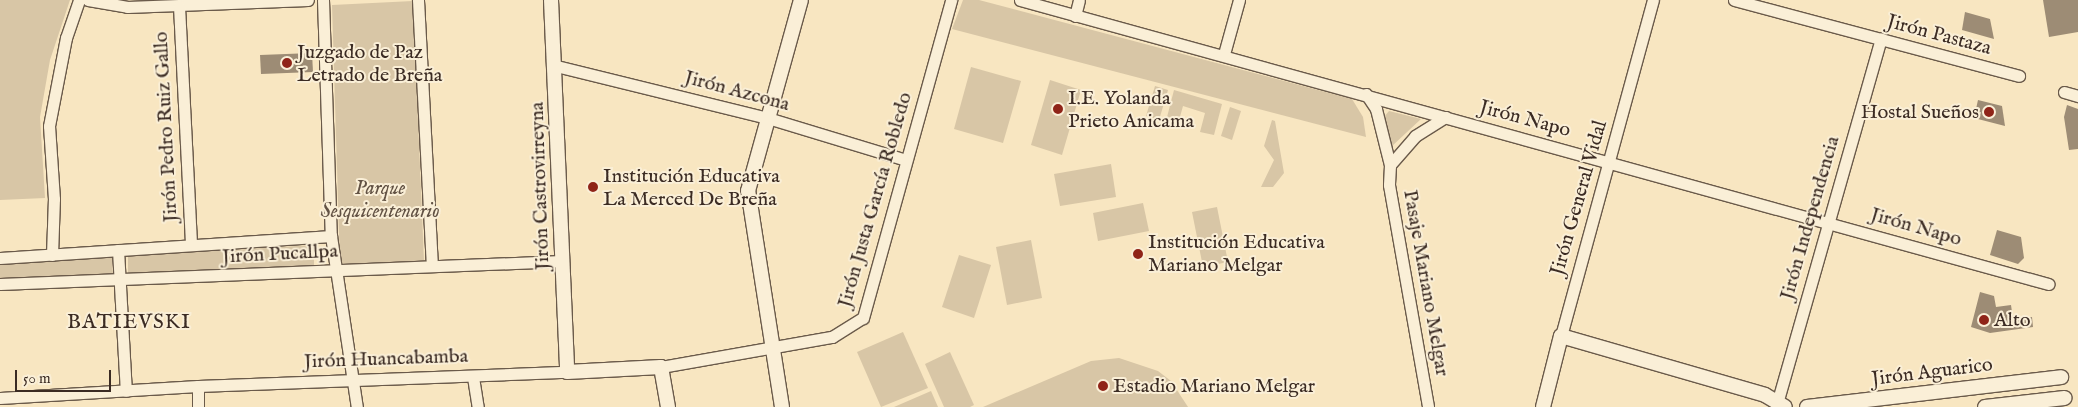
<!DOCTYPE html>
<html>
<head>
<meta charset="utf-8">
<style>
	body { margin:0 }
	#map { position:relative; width:2078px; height:407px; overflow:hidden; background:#f8e6c1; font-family:"IM FELL English",serif }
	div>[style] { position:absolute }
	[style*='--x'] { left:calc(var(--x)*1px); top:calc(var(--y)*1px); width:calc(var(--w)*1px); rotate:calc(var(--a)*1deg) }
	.green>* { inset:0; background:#d8c6a6 }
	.building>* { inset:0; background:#9d8c75 }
	.roads { filter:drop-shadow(1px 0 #6a5a4a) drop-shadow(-1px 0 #6a5a4a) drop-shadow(0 1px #6a5a4a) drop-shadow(0 -1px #6a5a4a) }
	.minor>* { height:11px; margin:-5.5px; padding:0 5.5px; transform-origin:5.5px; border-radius:5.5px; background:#faefd7 }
	.tertiary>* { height:14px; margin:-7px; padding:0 7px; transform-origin:7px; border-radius:7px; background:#faefd7 }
	.dots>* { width:14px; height:14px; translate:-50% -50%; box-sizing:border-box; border:2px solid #faefd7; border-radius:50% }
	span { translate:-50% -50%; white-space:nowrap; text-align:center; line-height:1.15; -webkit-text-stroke:4px #faefd7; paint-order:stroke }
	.street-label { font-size:20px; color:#3b2b23 }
	.poi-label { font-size:20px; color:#3b2b23 }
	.left { translate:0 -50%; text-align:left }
	.right { translate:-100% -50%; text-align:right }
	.park-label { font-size:20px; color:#625244; font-style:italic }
	.neighbourhood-label { font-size:21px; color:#3b2b23; letter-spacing:1px }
	.scale { position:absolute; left:15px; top:370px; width:96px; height:22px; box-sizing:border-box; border:2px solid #3b2b23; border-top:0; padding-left:6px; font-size:15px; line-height:18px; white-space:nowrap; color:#3b2b23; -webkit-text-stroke:4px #faefd7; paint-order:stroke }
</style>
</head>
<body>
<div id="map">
	<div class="green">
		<i style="clip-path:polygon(0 0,70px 0,50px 60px,40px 117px,45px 198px,0 200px)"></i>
		<i style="clip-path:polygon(963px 0,979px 0,1352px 99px,1363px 117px,1366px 137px,952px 29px)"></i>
		<i style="clip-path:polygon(413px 1px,424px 261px,340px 265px,332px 5px)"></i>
		<i style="clip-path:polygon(971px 67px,1021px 81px,1003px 143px,954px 129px)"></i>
		<i style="clip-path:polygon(1050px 80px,1081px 90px,1062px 155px,1031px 145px)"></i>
		<i style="clip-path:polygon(1155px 86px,1168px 90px,1159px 120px,1146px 116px)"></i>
		<i style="clip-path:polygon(1174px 90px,1222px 104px,1214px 135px,1200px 132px,1205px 113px,1183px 106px,1178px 124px,1166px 121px)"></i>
		<i style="clip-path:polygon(1230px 107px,1241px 111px,1232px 140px,1221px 136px)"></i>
		<i style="clip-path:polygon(1389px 111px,1421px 119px,1391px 147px,1384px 117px)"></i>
		<i style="clip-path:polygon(1272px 120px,1275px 121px,1284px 173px,1273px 187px,1261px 187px,1274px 160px,1264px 146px)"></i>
		<i style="clip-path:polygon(1111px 164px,1116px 197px,1060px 206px,1054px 174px)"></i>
		<i style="clip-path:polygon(1143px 203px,1149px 231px,1098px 241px,1093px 213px)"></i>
		<i style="clip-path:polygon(1217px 207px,1228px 262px,1203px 267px,1192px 212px)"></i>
		<i style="clip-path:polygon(1031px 240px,1042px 298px,1007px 305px,996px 247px)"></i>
		<i style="clip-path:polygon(314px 245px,314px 265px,128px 275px,128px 256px)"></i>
		<i style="clip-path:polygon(112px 254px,113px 275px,0 280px,0 259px)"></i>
		<i style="clip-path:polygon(959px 255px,991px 265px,974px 318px,942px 307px)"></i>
		<i style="clip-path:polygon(903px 332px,928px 388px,881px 407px,857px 352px)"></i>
		<i style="clip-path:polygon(950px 352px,974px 405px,970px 407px,944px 407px,925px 364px)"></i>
		<i style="clip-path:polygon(1119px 358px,1158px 371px,1171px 381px,1188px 407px,983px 407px,1091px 361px)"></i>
		<i style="clip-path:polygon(931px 391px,938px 407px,894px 407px)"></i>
	</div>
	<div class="building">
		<i style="clip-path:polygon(2043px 0,2078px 0,2078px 32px,2049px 37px)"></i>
		<i style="clip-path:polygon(1965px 12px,1990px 19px,1994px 39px,1962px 30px)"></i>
		<i style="clip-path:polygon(312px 53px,313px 72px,261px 74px,260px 55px)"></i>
		<i style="clip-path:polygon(1978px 100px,2002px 106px,2005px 126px,1974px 118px)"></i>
		<i style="clip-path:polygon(2067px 105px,2078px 109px,2078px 149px,2069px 150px,2064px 117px)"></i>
		<i style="clip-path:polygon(1997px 230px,2021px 237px,2024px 258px,2018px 264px,1990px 255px)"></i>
		<i style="clip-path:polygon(1980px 292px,1994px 296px,1996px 307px,2011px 305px,2013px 319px,2032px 317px,2033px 327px,1990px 333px,1971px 327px)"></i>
	</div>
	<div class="roads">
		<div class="minor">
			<i style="--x:88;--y:0;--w:40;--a:10"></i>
			<i style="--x:127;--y:7;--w:181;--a:-2.2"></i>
			<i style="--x:323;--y:0;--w:236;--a:88.1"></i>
			<i style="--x:331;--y:236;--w:173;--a:81.4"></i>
			<i style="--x:418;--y:0;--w:266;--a:87"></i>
			<i style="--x:1020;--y:0;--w:1067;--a:15.44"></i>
			<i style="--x:1734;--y:0;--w:295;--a:14.9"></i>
			<i style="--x:179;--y:6;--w:239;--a:87.1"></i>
			<i style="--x:1075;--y:16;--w:16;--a:-76"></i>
			<i style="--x:1224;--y:54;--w:56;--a:-74.5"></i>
			<i style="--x:556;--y:66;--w:218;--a:13.8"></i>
			<i style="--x:768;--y:118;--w:144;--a:16.9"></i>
			<i style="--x:2064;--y:92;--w:15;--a:16"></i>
			<i style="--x:1366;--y:94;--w:18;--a:56"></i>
			<i style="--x:1376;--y:109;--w:58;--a:76"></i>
			<i style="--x:1390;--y:165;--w:20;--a:93"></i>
			<i style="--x:1389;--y:185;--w:225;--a:80"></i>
			<i style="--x:1390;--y:165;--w:38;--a:-49"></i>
			<i style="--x:1415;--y:136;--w:36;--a:-32"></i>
			<i style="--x:118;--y:250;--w:141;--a:86.8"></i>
			<i style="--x:52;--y:255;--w:56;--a:-88"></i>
			<i style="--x:54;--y:199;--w:73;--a:-93.9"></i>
			<i style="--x:49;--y:126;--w:90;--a:-79.1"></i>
			<i style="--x:66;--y:38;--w:40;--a:-71.1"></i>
			<i style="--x:0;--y:258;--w:332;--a:-3.8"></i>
			<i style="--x:0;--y:284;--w:562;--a:-2.34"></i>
			<i style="--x:1561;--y:336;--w:348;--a:-74.7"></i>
			<i style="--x:661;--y:367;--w:174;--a:-10"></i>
			<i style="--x:832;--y:337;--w:36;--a:-32"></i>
			<i style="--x:863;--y:318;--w:330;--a:-74.5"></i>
			<i style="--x:473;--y:377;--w:30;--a:81"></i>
			<i style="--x:0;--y:398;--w:198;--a:-3.5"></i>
			<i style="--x:198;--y:386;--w:369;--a:-2.2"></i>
			<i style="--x:198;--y:407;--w:21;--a:-90"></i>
			<i style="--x:1776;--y:407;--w:383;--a:-74.1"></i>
		</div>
		<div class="tertiary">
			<i style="--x:551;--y:0;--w:372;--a:87.5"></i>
			<i style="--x:567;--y:372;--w:94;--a:-3"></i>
			<i style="--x:661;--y:367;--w:41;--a:80.1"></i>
			<i style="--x:782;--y:407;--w:219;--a:-98.9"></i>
			<i style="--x:748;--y:191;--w:198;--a:-74.5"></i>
			<i style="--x:1543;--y:407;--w:73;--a:-75.8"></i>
			<i style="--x:1561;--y:336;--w:212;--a:16.1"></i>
			<i style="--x:1765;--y:395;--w:23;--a:31"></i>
			<i style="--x:1807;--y:407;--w:256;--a:-6.7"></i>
			<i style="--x:1985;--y:407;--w:80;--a:-6.5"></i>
		</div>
	</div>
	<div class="dots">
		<i style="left:287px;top:63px;background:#8f2418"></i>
		<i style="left:1058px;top:109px;background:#8f2418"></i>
		<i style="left:1989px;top:112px;background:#8f2418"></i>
		<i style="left:593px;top:187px;background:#8f2418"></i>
		<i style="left:1138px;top:254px;background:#8f2418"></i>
		<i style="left:1984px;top:320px;background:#8f2418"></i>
		<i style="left:1103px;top:386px;background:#8f2418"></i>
	</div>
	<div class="street-label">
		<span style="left:1939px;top:35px;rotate:15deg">Jirón Pastaza</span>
		<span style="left:737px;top:91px;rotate:15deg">Jirón Azcona</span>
		<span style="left:1525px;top:119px;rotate:15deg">Jirón Napo</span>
		<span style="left:166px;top:127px;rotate:-93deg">Jirón Pedro Ruiz Gallo</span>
		<span style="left:540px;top:186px;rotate:-92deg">Jirón Castrovirreyna</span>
		<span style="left:1579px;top:198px;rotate:-74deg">Jirón General Vidal</span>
		<span style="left:875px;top:200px;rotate:-74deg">Jirón Justa García Robledo</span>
		<span style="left:1810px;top:218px;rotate:-74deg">Jirón Independencia</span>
		<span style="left:1916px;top:227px;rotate:16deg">Jirón Napo</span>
		<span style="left:280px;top:254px;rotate:-3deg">Jirón Pucallpa</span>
		<span style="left:1426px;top:283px;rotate:80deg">Pasaje Mariano Melgar</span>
		<span style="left:386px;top:359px;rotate:-2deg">Jirón Huancabamba</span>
		<span style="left:1932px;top:372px;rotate:-7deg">Jirón Aguarico</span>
	</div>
	<div class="poi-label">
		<span class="left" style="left:297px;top:64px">Juzgado de Paz<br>Letrado de Breña</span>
		<span class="left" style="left:1068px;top:110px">I.E. Yolanda<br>Prieto Anicama</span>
		<span class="right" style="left:1979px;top:112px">Hostal Sueños</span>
		<span class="left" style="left:603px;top:188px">Institución Educativa<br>La Merced De Breña</span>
		<span class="left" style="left:1148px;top:254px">Institución Educativa<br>Mariano Melgar</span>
		<span class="left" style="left:1994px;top:320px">Alto</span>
		<span class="left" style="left:1113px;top:386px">Estadio Mariano Melgar</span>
	</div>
	<div class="park-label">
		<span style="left:380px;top:200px">Parque<br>Sesquicentenario</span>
	</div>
	<div class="neighbourhood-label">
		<span style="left:129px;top:323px">BATIEVSKI</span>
	</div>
	<div class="scale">50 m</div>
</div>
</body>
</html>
